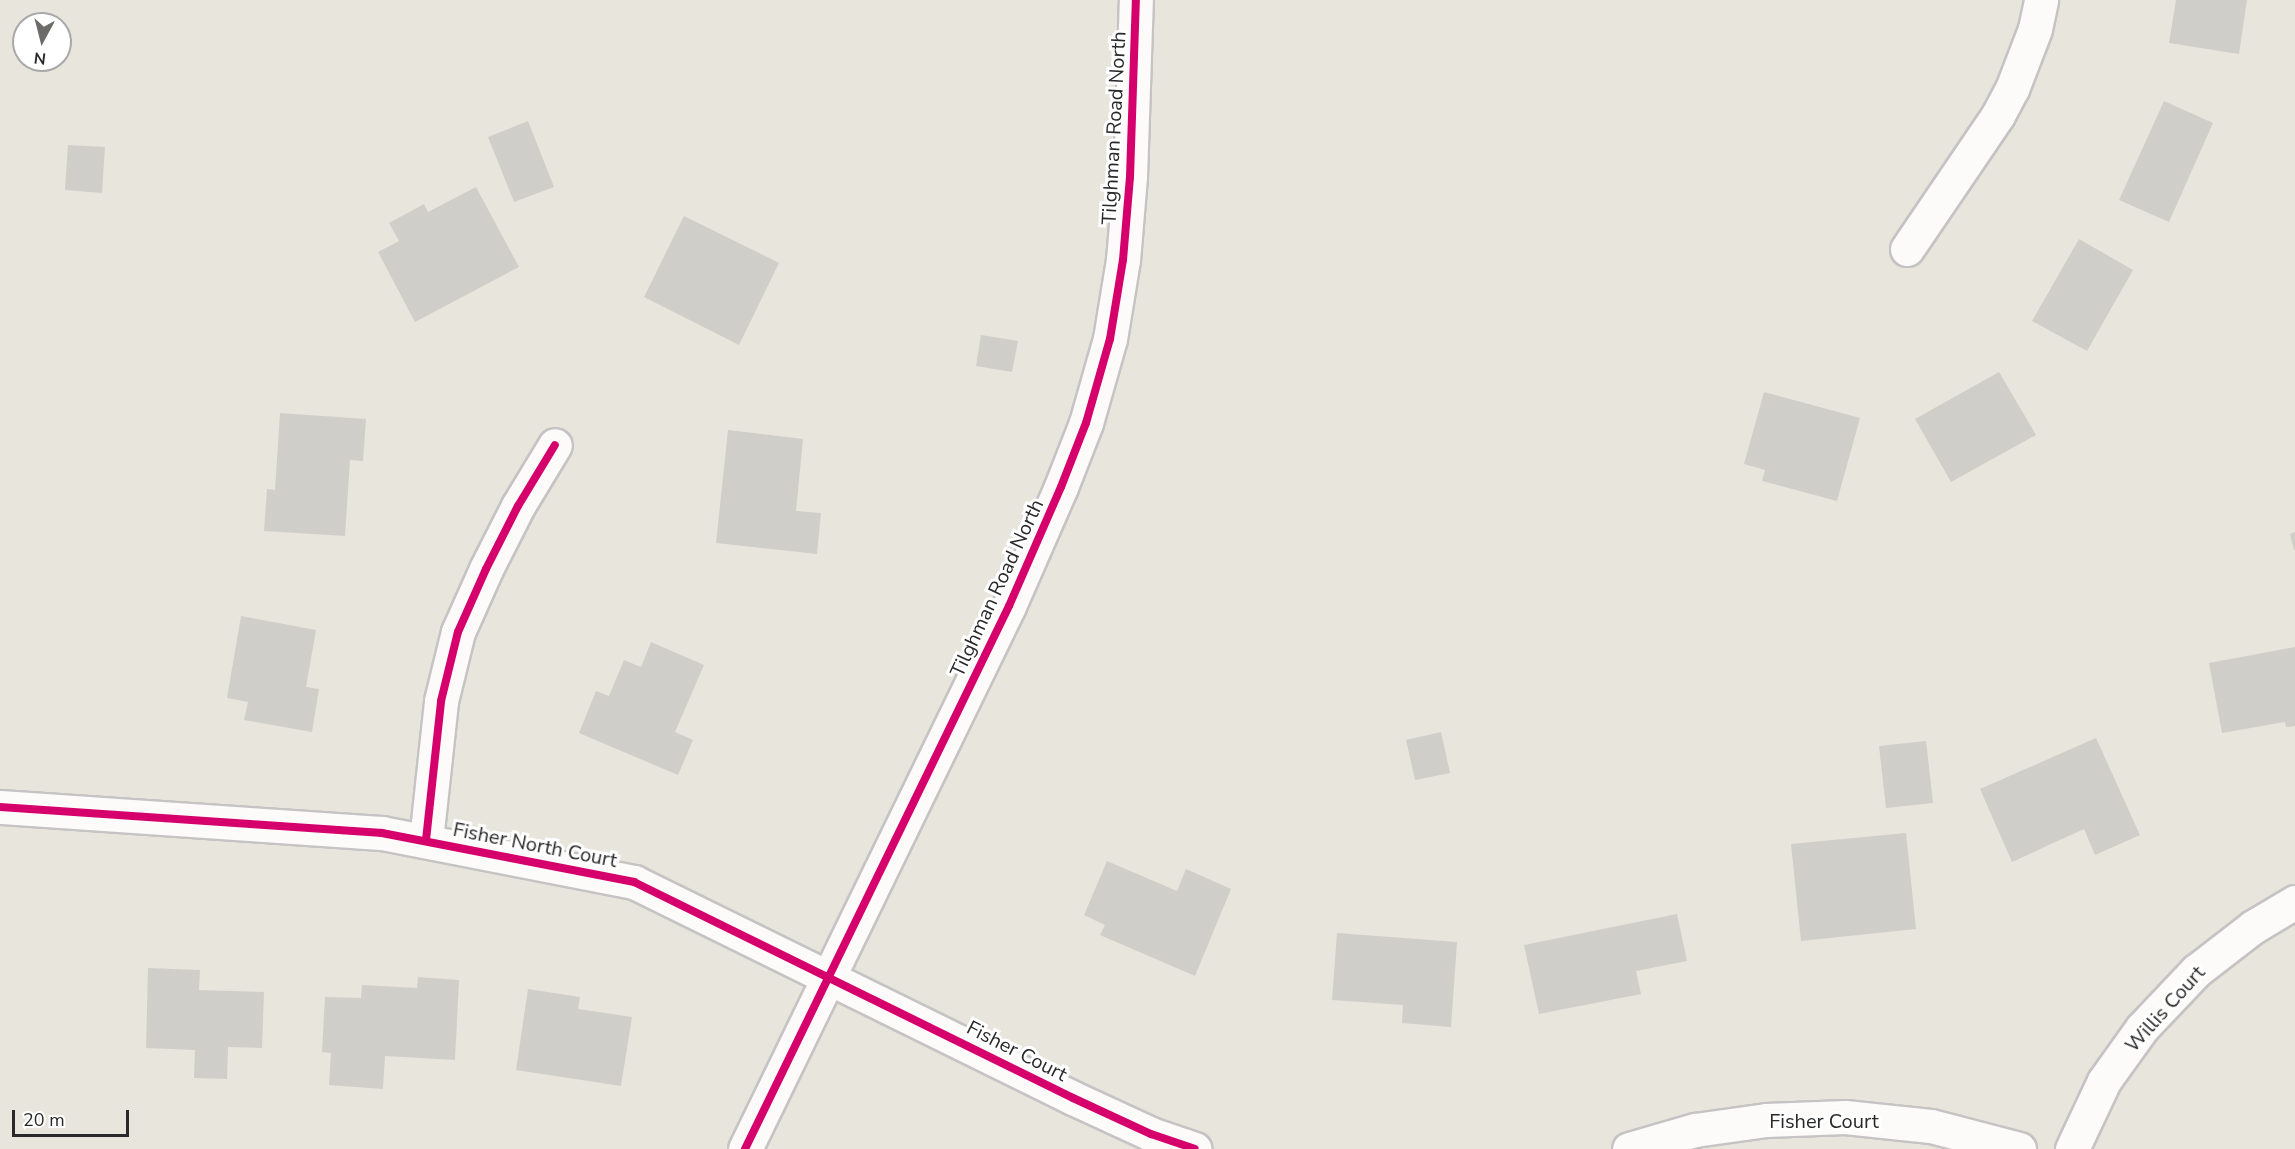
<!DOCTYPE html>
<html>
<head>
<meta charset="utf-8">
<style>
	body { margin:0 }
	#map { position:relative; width:2295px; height:1149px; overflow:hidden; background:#e8e5dd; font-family:"Nunito Sans",sans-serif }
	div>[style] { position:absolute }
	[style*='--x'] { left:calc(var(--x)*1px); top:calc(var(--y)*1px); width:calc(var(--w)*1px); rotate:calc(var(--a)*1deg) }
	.building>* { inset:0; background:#d0cec9 }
	.roads { filter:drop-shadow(2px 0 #c5c3c3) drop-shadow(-2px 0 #c5c3c3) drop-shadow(0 2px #c5c3c3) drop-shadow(0 -2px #c5c3c3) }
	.minor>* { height:33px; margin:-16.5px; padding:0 16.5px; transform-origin:16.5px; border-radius:16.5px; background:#fcfbfa }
	.cycleway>* { height:8px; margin:-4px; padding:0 4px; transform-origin:4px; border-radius:4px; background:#d6006c }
	span { translate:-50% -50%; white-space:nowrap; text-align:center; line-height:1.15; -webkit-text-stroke:6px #fff; paint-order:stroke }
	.street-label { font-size:20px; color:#292929 }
	.north { position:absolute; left:12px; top:12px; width:60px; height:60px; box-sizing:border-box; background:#fff; border:2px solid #a9a9a9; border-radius:50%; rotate:187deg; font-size:16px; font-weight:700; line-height:24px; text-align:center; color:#292929 }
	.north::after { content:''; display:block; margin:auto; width:21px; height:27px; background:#6c6b68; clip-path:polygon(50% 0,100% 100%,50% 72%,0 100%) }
	.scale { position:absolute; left:12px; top:1110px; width:117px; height:27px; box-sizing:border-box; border:3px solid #292929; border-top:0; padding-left:8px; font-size:18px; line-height:21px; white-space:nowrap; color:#292929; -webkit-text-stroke:4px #fff; paint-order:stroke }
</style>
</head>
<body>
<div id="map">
	<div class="building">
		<i style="clip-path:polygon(2176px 0,2247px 0,2239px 54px,2169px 43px)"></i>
		<i style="clip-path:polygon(2164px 101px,2213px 123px,2169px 222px,2119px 200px)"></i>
		<i style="clip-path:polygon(528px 121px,554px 187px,514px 202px,488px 137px)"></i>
		<i style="clip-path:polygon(68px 145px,105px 147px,102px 193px,65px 190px)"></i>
		<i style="clip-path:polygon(476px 187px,519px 267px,415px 322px,378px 252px,399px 241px,389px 223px,424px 204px,428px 212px)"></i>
		<i style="clip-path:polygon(684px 216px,779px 263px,739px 345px,644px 297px)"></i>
		<i style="clip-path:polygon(2079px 239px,2133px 270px,2087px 351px,2032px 321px)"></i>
		<i style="clip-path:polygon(981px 335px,1018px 341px,1012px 372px,976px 366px)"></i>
		<i style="clip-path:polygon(1999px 372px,2036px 435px,1951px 482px,1915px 419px)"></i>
		<i style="clip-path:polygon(1764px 392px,1860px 418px,1837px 501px,1762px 481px,1765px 470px,1744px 464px)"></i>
		<i style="clip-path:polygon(280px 413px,366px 419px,363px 461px,350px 460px,345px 536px,264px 531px,267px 489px,275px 490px)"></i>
		<i style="clip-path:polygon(728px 430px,803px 439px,796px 511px,821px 513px,817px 554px,716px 543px)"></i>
		<i style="clip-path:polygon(2295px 532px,2295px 550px,2294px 550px,2290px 534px)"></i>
		<i style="clip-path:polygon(241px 616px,316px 630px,306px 687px,319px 689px,312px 732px,244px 720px,248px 702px,227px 698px)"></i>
		<i style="clip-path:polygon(651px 642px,704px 665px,675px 732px,693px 740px,678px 775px,579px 733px,596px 691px,609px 696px,624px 660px,641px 667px)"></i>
		<i style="clip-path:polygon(2295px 647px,2295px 726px,2286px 727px,2285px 722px,2222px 733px,2209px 663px)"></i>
		<i style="clip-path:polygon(1441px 732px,1450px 773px,1415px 780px,1406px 740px)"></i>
		<i style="clip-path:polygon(2096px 738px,2140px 835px,2095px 855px,2084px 829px,2012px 862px,1980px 789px)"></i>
		<i style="clip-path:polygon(1926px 741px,1933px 803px,1886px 808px,1879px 746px)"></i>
		<i style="clip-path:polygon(1906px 833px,1916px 929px,1801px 941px,1791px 844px)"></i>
		<i style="clip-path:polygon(1107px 861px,1177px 891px,1186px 869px,1231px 889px,1195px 976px,1100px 935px,1105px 925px,1084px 915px)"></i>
		<i style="clip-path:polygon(1677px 914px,1687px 961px,1636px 971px,1641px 994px,1539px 1014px,1524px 945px)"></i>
		<i style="clip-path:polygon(1337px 933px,1457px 942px,1451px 1027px,1402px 1023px,1403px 1005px,1332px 1000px)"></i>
		<i style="clip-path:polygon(148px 968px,200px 970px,199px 990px,264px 992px,262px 1048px,228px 1047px,227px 1079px,194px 1078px,195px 1050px,146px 1048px)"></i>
		<i style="clip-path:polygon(418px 977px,459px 980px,455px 1060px,385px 1056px,383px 1089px,329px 1085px,331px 1053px,322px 1052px,325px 997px,361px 998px,362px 985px,417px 988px)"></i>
		<i style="clip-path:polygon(528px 989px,580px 997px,578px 1009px,632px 1017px,621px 1086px,516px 1070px)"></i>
	</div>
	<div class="roads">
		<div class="minor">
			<i style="--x:1907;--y:249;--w:162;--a:-55.8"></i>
			<i style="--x:1998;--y:115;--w:30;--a:-62"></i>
			<i style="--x:2012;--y:89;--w:64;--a:-69"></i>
			<i style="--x:2035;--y:29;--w:30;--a:-78"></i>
			<i style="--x:0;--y:807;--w:383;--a:3.9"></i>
			<i style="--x:382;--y:833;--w:257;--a:11"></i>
			<i style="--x:634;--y:882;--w:489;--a:26.2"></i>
			<i style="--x:1073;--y:1098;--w:86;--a:24.8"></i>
			<i style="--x:1151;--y:1134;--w:46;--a:18.8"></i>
			<i style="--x:426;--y:840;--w:140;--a:-83.8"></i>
			<i style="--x:441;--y:701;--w:71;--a:-76.2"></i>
			<i style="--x:458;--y:632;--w:69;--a:-66"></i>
			<i style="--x:486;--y:569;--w:71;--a:-63.1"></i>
			<i style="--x:518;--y:506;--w:71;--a:-58.8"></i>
			<i style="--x:745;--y:1149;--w:604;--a:-64.07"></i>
			<i style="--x:1009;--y:606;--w:130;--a:-66.4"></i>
			<i style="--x:1061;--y:487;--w:69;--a:-68.7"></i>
			<i style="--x:1086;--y:423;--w:87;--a:-74.1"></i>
			<i style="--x:1110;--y:339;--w:80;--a:-80.7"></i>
			<i style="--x:1123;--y:260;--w:83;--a:-85.2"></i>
			<i style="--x:1130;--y:177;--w:177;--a:-88.1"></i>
			<i style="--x:1629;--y:1149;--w:69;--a:-16.1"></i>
			<i style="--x:1695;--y:1130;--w:72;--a:-8"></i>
			<i style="--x:1766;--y:1120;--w:79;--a:-2.2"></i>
			<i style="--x:1845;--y:1117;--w:86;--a:6"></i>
			<i style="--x:1931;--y:1126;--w:91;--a:14.6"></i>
			<i style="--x:2072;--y:1149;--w:75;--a:-64.8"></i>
			<i style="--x:2104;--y:1081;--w:65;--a:-54.4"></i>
			<i style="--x:2142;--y:1028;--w:79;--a:-46.5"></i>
			<i style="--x:2196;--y:971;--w:72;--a:-37.7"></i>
			<i style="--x:2253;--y:927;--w:49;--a:-30.8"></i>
		</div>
	</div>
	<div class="cycleway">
		<i style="--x:0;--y:807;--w:383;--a:3.9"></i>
		<i style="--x:382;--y:833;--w:257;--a:11"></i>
		<i style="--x:634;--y:882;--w:489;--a:26.2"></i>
		<i style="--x:1073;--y:1098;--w:86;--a:24.8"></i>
		<i style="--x:1151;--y:1134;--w:46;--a:18.8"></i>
		<i style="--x:426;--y:840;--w:140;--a:-83.8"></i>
		<i style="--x:441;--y:701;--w:71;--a:-76.2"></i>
		<i style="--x:458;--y:632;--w:69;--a:-66"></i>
		<i style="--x:486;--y:569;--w:71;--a:-63.1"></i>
		<i style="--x:518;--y:506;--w:71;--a:-58.8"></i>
		<i style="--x:745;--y:1149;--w:604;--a:-64.07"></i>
		<i style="--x:1009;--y:606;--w:130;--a:-66.4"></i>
		<i style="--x:1061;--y:487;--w:69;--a:-68.7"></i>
		<i style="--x:1086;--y:423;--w:87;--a:-74.1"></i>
		<i style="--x:1110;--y:339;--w:80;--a:-80.7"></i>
		<i style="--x:1123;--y:260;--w:83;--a:-85.2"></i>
		<i style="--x:1130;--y:177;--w:177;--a:-88.1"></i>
	</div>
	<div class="street-label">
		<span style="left:1114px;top:128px;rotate:-87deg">Tilghman Road North</span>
		<span style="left:997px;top:588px;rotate:-65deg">Tilghman Road North</span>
		<span style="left:535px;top:845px;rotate:11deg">Fisher North Court</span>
		<span style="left:2165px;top:1009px;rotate:-48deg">Willis Court</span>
		<span style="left:1017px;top:1051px;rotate:27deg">Fisher Court</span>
		<span style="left:1824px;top:1121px">Fisher Court</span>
	</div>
	<div class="north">N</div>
	<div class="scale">20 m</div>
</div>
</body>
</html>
